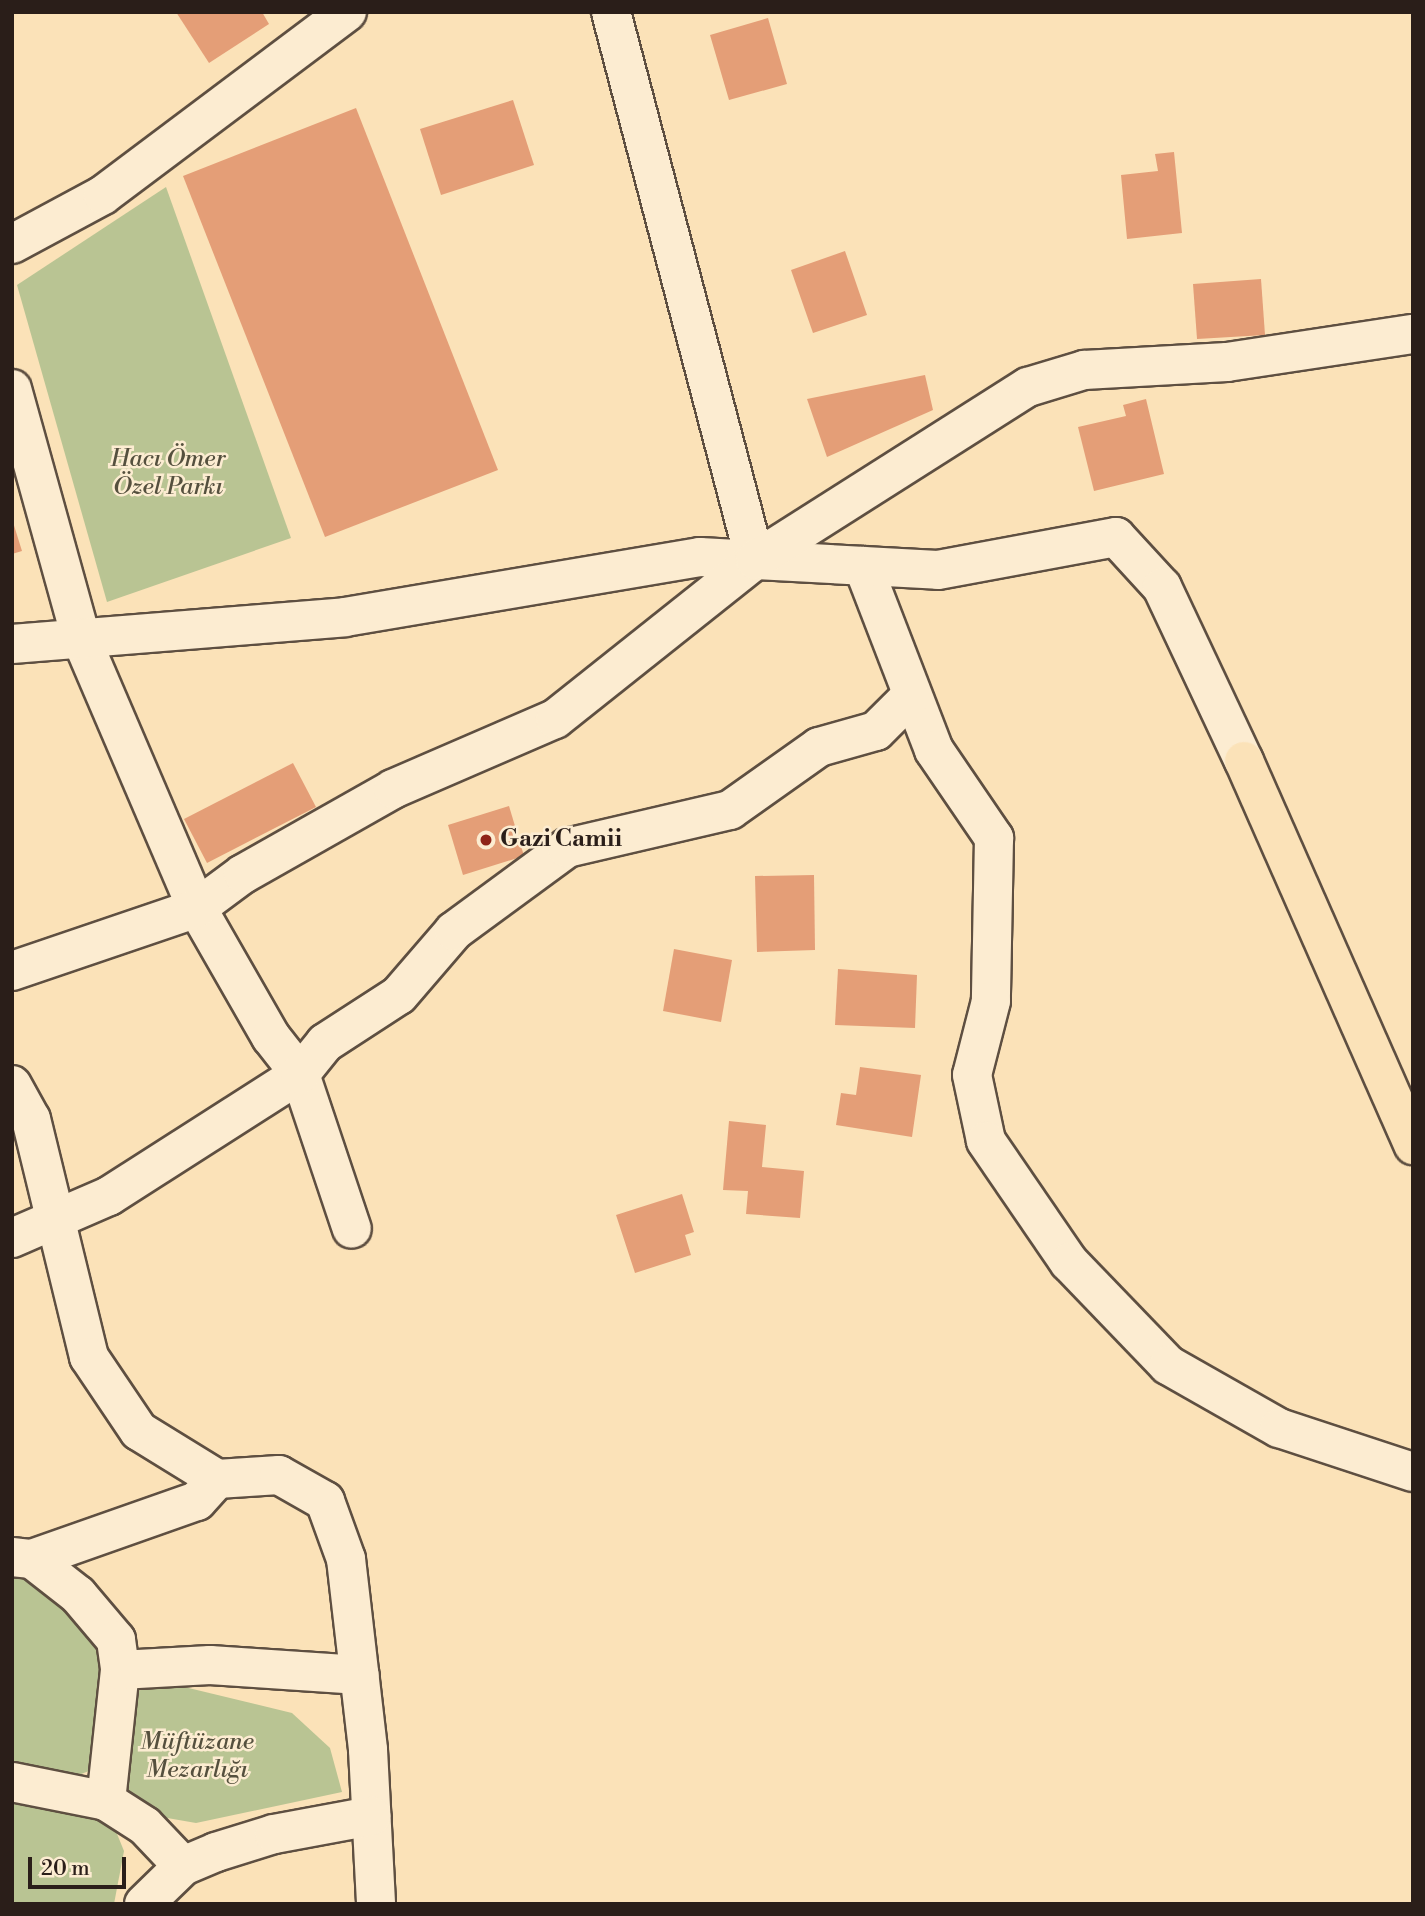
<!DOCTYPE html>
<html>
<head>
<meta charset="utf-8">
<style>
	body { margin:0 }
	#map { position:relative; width:1425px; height:1916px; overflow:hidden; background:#fbe2b8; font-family:"Libre Bodoni",serif }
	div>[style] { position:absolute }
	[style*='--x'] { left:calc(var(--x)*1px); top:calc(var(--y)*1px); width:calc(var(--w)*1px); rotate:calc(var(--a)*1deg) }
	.green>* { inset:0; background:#b9c493 }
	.building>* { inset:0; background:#e49e77 }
	.roads { filter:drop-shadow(2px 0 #5e4f41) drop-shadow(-2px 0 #5e4f41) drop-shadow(0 2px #5e4f41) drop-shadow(0 -2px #5e4f41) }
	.minor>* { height:38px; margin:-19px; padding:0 19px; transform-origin:19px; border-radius:19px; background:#fcecd1 }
	.major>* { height:38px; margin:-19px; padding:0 19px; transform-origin:19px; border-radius:19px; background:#fbe2b8 }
	.dots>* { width:19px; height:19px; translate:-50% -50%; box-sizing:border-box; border:4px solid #fcecd1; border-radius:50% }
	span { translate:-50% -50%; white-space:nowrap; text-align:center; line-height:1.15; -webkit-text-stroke:5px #fcecd1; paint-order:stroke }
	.park-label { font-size:24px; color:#55503e; font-style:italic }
	.poi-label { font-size:24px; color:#2a1e19; font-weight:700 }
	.left { translate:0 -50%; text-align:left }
	.frame { position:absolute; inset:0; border:14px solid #2a1e19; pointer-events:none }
	.scale { position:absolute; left:28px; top:1857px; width:98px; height:32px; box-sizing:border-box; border:4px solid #2a1e19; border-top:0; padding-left:9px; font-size:21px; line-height:24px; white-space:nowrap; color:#2a1e19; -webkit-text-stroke:5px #fcecd1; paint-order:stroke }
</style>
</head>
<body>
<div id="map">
	<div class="green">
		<i style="clip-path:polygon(166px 187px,291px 538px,107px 602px,17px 285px)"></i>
		<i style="clip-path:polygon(12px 1569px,86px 1620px,109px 1678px,89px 1771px,68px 1779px,12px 1776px)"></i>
		<i style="clip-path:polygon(172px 1684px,292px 1713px,330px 1748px,342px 1792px,196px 1823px,127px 1811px,131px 1692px)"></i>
		<i style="clip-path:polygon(12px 1793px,113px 1824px,124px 1851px,114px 1904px,12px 1904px)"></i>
	</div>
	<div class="building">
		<i style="clip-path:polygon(176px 12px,262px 12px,269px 24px,209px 63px)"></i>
		<i style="clip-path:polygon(768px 18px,787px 84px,729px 100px,710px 35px)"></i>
		<i style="clip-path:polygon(513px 100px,534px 165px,441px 195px,420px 129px)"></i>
		<i style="clip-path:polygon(356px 108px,498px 470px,325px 537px,183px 176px)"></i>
		<i style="clip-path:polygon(1174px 152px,1182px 233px,1127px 239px,1121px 175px,1158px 171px,1155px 154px)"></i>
		<i style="clip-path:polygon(845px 251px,867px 315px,813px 333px,791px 270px)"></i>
		<i style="clip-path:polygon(1261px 279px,1265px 335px,1197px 339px,1193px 284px)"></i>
		<i style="clip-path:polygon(925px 375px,933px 410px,827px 457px,807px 399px)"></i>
		<i style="clip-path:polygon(1146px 399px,1164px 474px,1094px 491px,1078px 427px,1126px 416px,1123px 405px)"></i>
		<i style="clip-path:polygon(12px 519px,22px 551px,12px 554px)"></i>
		<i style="clip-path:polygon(293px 763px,316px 807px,207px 863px,184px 819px)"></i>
		<i style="clip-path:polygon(509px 806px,524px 856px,463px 875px,448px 825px)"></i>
		<i style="clip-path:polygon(814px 875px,815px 950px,757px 952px,755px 876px)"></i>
		<i style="clip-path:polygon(674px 949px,732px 960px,721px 1022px,663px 1011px)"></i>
		<i style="clip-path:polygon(838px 969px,917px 975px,915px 1028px,835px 1025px)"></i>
		<i style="clip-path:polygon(860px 1067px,921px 1075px,912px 1137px,836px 1125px,841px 1093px,856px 1095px)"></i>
		<i style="clip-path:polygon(729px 1121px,766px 1125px,762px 1167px,804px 1171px,800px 1218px,746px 1214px,748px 1191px,723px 1190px)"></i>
		<i style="clip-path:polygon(682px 1194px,694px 1232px,685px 1235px,691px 1255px,635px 1273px,616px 1215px)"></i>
	</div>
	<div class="roads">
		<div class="minor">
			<i style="--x:611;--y:12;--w:567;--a:75.28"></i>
			<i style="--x:12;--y:244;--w:103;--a:-28.3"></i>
			<i style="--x:103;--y:195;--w:305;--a:-36.9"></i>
			<i style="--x:12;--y:389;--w:258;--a:74.5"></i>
			<i style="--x:81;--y:638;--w:294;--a:66.8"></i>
			<i style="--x:197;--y:908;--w:149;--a:60.2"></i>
			<i style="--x:271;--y:1037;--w:47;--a:51.9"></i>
			<i style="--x:300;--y:1074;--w:163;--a:71.5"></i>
			<i style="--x:863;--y:566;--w:197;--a:68.9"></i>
			<i style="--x:934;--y:750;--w:107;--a:55.7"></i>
			<i style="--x:994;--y:838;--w:163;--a:91.1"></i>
			<i style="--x:991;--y:1001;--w:76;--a:104.4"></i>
			<i style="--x:972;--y:1075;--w:67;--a:78"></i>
			<i style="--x:986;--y:1141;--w:147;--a:55.6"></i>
			<i style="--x:1069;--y:1262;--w:143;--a:46.1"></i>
			<i style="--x:1168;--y:1365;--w:128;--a:29.6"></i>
			<i style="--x:1279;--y:1428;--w:141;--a:18.2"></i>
			<i style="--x:12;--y:644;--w:334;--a:-4.6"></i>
			<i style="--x:345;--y:617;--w:360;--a:-9.6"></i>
			<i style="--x:700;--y:557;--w:238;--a:3.1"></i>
			<i style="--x:938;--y:570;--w:181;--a:-10.5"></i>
			<i style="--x:1116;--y:537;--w:68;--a:47.4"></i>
			<i style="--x:1162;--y:587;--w:192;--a:64.8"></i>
			<i style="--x:12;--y:971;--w:195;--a:-18.8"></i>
			<i style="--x:197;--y:908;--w:57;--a:-36.5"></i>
			<i style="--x:243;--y:874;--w:172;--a:-29.5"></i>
			<i style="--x:393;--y:789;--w:176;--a:-23.4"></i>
			<i style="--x:555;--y:719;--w:256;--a:-38.5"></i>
			<i style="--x:755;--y:560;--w:323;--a:-32.4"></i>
			<i style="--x:1028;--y:387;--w:59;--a:-16.9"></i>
			<i style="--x:1084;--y:370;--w:143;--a:-3.2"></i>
			<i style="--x:1227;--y:362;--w:188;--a:-8.6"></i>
			<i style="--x:12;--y:1085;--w:39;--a:61"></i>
			<i style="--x:31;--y:1119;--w:245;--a:76.3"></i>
			<i style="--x:89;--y:1357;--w:89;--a:56"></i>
			<i style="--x:139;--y:1431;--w:92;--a:31.6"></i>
			<i style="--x:217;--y:1479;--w:62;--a:-3.7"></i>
			<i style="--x:279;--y:1475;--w:53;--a:29.5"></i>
			<i style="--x:325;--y:1501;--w:62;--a:70.1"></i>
			<i style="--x:346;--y:1559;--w:192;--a:83.4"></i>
			<i style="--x:368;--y:1750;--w:154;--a:87"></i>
			<i style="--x:12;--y:1238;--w:106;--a:-23.4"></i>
			<i style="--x:109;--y:1196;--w:227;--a:-32.6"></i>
			<i style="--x:300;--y:1074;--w:40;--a:-51"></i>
			<i style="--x:325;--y:1043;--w:88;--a:-33"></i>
			<i style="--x:399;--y:995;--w:84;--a:-49.3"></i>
			<i style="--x:454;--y:931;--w:140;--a:-36.3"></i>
			<i style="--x:567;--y:848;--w:167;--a:-13.1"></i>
			<i style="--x:730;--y:810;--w:109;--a:-35.3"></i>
			<i style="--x:819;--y:747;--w:59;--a:-15.7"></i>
			<i style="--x:876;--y:731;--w:49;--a:-45"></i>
			<i style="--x:12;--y:1557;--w:20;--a:6"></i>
			<i style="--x:32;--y:1559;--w:175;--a:-19.4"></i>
			<i style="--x:197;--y:1501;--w:30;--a:-48"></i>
			<i style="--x:32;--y:1559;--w:58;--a:38"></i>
			<i style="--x:78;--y:1595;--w:59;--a:49.8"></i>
			<i style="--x:116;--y:1640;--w:30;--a:82"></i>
			<i style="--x:120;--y:1670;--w:132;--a:96.1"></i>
			<i style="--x:120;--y:1670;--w:90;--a:-3.2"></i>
			<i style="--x:210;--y:1665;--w:150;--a:3.8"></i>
			<i style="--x:12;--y:1782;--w:96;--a:11.4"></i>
			<i style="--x:106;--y:1801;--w:46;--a:32.7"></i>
			<i style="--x:145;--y:1826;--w:55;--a:46.5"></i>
			<i style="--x:144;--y:1904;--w:54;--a:-44.3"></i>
			<i style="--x:183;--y:1866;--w:36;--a:-23"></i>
			<i style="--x:216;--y:1852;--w:61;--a:-17.2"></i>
			<i style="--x:274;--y:1834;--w:99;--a:-10.5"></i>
		</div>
		<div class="major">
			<i style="--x:1244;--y:761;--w:420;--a:66.2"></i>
		</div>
	</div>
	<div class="dots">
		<i style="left:486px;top:840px;background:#8f2418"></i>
	</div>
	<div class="park-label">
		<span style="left:168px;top:474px">Hacı Ömer<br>Özel Parkı</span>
		<span style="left:197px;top:1757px">Müftüzane<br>Mezarlığı</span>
	</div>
	<div class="poi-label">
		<span class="left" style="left:500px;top:840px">Gazi Camii</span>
	</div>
	<div class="frame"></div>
	<div class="scale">20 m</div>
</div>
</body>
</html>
